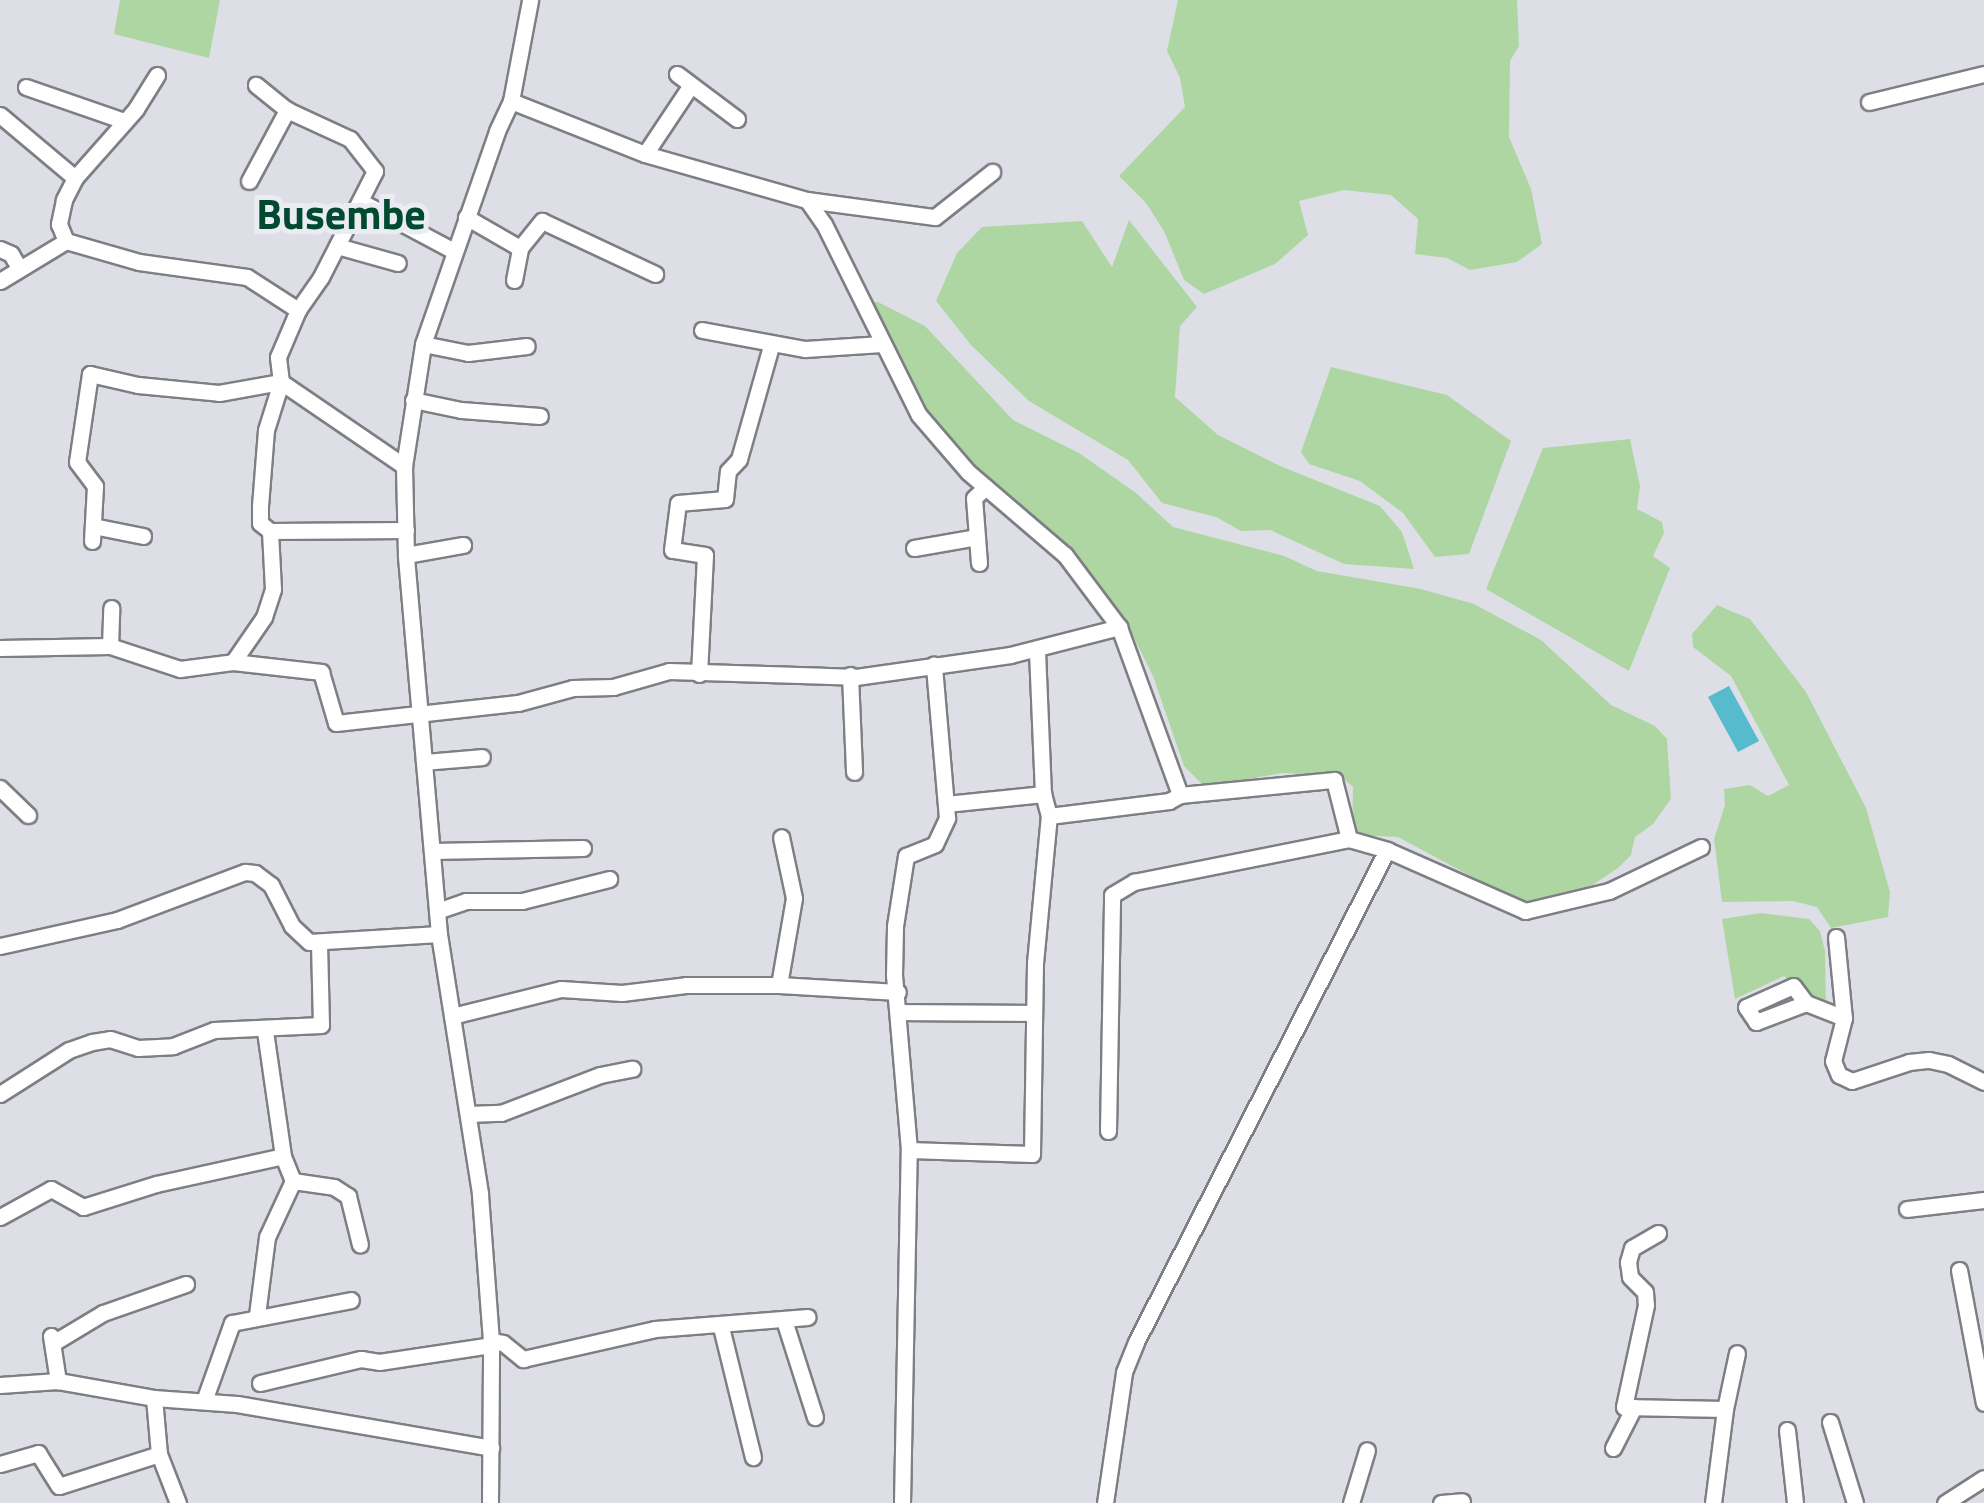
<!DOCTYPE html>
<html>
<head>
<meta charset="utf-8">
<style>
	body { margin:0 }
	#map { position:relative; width:1984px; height:1503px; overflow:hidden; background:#dedfe6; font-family:"Titillium Web",sans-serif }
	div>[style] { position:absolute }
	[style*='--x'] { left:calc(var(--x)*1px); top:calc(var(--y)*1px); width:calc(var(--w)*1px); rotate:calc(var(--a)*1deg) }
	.green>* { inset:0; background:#aed6a2 }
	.water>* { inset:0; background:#56bbcc }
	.roads { filter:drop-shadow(2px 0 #7e7f85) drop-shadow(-2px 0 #7e7f85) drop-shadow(0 2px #7e7f85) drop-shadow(0 -2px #7e7f85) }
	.minor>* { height:15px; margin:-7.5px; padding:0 7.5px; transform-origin:7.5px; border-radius:7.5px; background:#fff }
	span { translate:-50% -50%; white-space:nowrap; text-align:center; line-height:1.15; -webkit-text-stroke:10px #ebecf3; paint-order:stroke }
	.quarter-label { font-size:42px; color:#014a30; font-weight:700 }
</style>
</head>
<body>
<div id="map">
	<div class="green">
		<i style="clip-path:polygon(120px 0,220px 0,209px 58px,114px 34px)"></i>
		<i style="clip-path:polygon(1178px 0,1517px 0,1519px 46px,1510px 61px,1509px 137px,1531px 189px,1542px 244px,1517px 262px,1470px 270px,1447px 258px,1415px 254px,1418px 219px,1391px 195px,1344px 190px,1299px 201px,1308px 235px,1275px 264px,1204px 294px,1184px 280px,1164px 231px,1146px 203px,1119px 176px,1185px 107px,1180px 78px,1167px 51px)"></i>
		<i style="clip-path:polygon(1129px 220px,1197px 307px,1180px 326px,1175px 397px,1218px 435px,1280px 466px,1380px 506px,1402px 532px,1414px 569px,1344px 564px,1270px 530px,1241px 531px,1216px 517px,1162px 503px,1128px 460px,1029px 401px,971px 345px,936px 301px,957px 253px,982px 227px,1082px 221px,1112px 267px)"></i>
		<i style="clip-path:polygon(878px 302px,925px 326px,1013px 420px,1079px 453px,1136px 493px,1173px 527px,1284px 556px,1317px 571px,1421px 589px,1474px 604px,1541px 640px,1611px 705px,1655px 726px,1667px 739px,1671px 799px,1653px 824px,1635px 837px,1631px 855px,1618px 868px,1585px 890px,1553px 900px,1519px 902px,1398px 837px,1352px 835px,1353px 787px,1340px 776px,1282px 773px,1205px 787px,1184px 766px,1153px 676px,1127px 624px,1063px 551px,952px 453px,855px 303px)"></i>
		<i style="clip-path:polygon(1331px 367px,1447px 395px,1511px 441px,1469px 554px,1435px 557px,1403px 513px,1360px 481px,1309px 464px,1301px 452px)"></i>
		<i style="clip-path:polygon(1630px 439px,1640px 486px,1637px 509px,1662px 522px,1664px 533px,1653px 556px,1670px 568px,1629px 671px,1486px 589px,1543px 448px)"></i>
		<i style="clip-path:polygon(1717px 605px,1750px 619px,1806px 692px,1866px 808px,1890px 892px,1888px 917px,1831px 928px,1817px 907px,1793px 901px,1722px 902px,1714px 839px,1725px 805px,1724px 789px,1750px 785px,1768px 796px,1789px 785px,1731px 676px,1693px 647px,1692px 634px)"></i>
		<i style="clip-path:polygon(1761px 913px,1809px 919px,1820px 931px,1825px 951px,1826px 1012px,1784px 976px,1735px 999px,1722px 919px)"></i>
	</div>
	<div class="water">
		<i style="clip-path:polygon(1729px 686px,1759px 741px,1738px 752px,1708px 697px)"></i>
	</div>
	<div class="roads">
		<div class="minor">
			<i style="--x:677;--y:74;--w:75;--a:36.9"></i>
			<i style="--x:157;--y:75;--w:40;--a:122"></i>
			<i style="--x:136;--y:109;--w:92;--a:131.5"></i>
			<i style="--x:75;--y:178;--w:25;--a:117"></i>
			<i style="--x:64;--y:200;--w:25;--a:102"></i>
			<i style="--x:59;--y:224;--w:18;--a:68"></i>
			<i style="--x:66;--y:241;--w:76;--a:16"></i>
			<i style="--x:139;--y:262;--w:109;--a:7.9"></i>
			<i style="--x:247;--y:277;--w:61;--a:32.9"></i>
			<i style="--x:26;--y:87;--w:104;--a:19.1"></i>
			<i style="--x:511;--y:101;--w:144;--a:21.6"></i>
			<i style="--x:645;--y:154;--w:168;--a:15.9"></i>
			<i style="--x:807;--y:200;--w:29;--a:55"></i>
			<i style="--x:824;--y:224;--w:213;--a:63.6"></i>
			<i style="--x:919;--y:415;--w:75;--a:49.3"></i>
			<i style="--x:968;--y:472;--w:128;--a:40.6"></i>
			<i style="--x:1065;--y:555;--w:90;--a:53.1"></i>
			<i style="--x:1119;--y:627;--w:179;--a:70"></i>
			<i style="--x:1869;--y:102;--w:118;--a:-13.7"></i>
			<i style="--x:0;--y:115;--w:98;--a:40"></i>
			<i style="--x:645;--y:154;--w:79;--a:-56.3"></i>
			<i style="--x:249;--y:181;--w:81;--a:-61.8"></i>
			<i style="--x:807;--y:200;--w:129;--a:7.6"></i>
			<i style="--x:935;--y:217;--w:73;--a:-38.3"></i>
			<i style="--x:360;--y:201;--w:106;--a:28"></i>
			<i style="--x:466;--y:217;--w:62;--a:29.9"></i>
			<i style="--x:337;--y:246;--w:63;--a:15.6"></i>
			<i style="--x:0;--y:249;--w:12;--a:24"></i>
			<i style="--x:11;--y:254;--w:16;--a:60"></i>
			<i style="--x:514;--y:280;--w:33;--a:-79"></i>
			<i style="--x:520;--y:248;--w:35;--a:-51"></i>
			<i style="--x:542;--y:221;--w:125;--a:25.1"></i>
			<i style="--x:0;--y:281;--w:77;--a:-31.2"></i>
			<i style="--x:702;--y:330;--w:105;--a:10.5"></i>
			<i style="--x:805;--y:349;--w:77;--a:-3.7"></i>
			<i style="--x:423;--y:344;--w:46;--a:11.3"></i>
			<i style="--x:468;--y:353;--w:59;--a:-6.8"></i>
			<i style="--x:413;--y:400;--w:49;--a:11.8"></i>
			<i style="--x:461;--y:410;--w:79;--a:4.3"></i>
			<i style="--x:93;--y:526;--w:51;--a:11.3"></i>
			<i style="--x:270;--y:531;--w:136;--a:-0.4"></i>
			<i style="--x:92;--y:541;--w:55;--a:-86.9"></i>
			<i style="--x:95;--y:486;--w:30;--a:-127"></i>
			<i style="--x:77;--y:462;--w:89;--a:-81.6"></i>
			<i style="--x:90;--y:374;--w:49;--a:12.9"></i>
			<i style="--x:138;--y:385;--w:81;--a:5.6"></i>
			<i style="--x:219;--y:393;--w:63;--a:-10.1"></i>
			<i style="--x:281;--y:382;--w:149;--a:34.3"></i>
			<i style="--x:914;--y:548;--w:64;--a:-9.9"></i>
			<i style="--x:406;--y:555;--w:58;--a:-10"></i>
			<i style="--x:979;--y:563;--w:65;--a:-94.4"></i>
			<i style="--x:974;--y:498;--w:16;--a:-43"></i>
			<i style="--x:110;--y:646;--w:38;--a:-88"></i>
			<i style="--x:0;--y:648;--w:110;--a:-1"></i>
			<i style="--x:110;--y:646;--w:74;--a:18.2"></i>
			<i style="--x:180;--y:669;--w:53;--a:-7.5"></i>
			<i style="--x:233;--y:662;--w:89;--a:6.5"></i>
			<i style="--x:321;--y:672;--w:53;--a:73.6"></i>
			<i style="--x:336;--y:723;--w:183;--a:-6.3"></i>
			<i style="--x:518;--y:703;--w:57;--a:-15.3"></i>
			<i style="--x:573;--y:688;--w:40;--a:-1.4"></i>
			<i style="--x:613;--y:687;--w:58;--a:-15.9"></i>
			<i style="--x:669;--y:671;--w:187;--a:1.8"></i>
			<i style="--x:856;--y:677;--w:156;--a:-8.1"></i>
			<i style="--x:1010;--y:655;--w:113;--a:-14.4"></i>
			<i style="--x:233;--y:662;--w:55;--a:-55.4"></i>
			<i style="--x:264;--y:617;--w:29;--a:-72"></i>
			<i style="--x:273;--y:589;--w:58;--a:-93"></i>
			<i style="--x:270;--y:531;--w:13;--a:-141"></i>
			<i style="--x:260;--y:523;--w:17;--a:-90"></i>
			<i style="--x:260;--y:506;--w:76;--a:-85.5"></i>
			<i style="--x:266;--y:430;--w:50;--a:-72.6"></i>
			<i style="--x:281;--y:382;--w:25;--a:-97"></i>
			<i style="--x:278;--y:357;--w:51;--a:-66.9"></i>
			<i style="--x:298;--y:310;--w:40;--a:-55.1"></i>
			<i style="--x:321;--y:277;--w:119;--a:-63"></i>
			<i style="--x:375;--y:171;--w:41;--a:-128"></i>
			<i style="--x:350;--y:139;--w:69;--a:-155.3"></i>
			<i style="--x:287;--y:110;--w:40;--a:-141"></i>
			<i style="--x:699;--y:674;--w:119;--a:-87.1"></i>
			<i style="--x:705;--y:555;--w:33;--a:-171"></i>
			<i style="--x:672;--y:550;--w:47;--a:-82.7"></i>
			<i style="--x:678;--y:503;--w:47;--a:-4.9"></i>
			<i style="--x:725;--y:499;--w:28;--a:-84"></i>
			<i style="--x:728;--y:471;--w:16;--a:-47"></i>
			<i style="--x:739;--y:459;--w:117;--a:-74.2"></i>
			<i style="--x:850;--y:675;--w:97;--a:87.6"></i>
			<i style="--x:424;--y:762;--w:58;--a:-4.9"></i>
			<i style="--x:0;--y:788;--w:39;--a:44"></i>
			<i style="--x:946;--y:804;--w:98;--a:-5.9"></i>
			<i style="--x:1049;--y:816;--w:121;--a:-7.1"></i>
			<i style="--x:1169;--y:801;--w:13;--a:-29"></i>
			<i style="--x:1180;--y:795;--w:155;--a:-5.6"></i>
			<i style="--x:1334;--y:780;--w:61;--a:75.7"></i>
			<i style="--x:1349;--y:839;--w:40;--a:16"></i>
			<i style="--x:1387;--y:850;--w:151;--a:23.8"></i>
			<i style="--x:1525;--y:911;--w:86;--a:-13.4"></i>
			<i style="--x:1609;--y:891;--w:102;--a:-25.6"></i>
			<i style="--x:432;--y:851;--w:151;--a:-1.1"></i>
			<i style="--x:437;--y:911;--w:31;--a:-19"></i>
			<i style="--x:466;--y:901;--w:56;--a:0"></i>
			<i style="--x:522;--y:901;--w:90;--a:-14.2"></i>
			<i style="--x:1836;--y:937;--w:81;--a:84.4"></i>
			<i style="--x:1844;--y:1018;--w:44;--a:104.3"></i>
			<i style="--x:1833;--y:1061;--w:15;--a:67"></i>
			<i style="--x:1839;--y:1075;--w:14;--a:25"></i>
			<i style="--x:1852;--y:1081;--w:60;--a:-18.4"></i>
			<i style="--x:1909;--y:1062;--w:20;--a:-6"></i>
			<i style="--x:1929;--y:1060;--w:19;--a:12"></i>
			<i style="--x:1948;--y:1064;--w:40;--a:26.6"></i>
			<i style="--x:0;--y:946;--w:120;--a:-12.5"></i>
			<i style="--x:117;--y:920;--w:137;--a:-20.6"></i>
			<i style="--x:245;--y:872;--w:10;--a:6"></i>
			<i style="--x:255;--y:873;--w:20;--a:37"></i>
			<i style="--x:271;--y:885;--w:46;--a:62.9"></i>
			<i style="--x:292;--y:926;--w:23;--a:43"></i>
			<i style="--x:309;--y:942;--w:130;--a:-3.5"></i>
			<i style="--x:779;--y:985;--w:88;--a:-80.2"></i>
			<i style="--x:794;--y:898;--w:62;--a:-102"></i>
			<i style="--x:1806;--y:1003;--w:21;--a:-127"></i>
			<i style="--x:1793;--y:986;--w:51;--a:155.9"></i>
			<i style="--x:1746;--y:1007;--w:18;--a:56"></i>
			<i style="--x:1756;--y:1022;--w:53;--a:-20.8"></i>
			<i style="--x:1806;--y:1003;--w:41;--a:21.5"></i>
			<i style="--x:899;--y:1012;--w:133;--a:0.4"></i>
			<i style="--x:452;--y:1016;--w:112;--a:-13.9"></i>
			<i style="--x:561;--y:989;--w:61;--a:3.8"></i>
			<i style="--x:622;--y:993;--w:64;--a:-7.1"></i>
			<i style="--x:686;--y:985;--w:93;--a:0"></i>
			<i style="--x:779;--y:985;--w:119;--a:3.4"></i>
			<i style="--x:0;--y:1094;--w:82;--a:-32.5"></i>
			<i style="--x:69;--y:1050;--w:24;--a:-19"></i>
			<i style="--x:92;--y:1042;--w:18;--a:-9"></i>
			<i style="--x:110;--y:1039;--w:29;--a:18"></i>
			<i style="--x:138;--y:1048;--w:35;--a:-3"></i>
			<i style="--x:173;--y:1046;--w:44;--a:-21.3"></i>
			<i style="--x:214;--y:1030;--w:107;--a:-2.7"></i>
			<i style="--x:321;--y:1025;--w:80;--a:-91.4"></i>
			<i style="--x:468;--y:1114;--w:33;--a:-2"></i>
			<i style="--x:501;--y:1113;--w:106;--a:-21"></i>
			<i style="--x:600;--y:1075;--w:33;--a:-11"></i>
			<i style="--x:1108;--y:1131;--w:236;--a:-89"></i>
			<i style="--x:1112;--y:895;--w:26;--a:-31"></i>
			<i style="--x:1134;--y:882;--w:219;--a:-11.3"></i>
			<i style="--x:909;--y:1150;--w:123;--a:1.9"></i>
			<i style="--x:1032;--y:1154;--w:191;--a:-89.1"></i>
			<i style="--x:1035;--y:963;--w:148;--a:-84.6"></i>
			<i style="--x:1049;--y:816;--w:23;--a:-105"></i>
			<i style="--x:1043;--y:794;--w:146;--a:-92.4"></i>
			<i style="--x:293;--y:1181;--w:41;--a:8.3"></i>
			<i style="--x:334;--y:1187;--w:17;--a:33"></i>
			<i style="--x:348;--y:1196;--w:50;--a:76.2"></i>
			<i style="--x:1907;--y:1209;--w:78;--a:-6.7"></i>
			<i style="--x:0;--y:1217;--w:58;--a:-28.8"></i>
			<i style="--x:51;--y:1189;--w:37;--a:29"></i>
			<i style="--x:83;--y:1207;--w:77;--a:-17.5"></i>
			<i style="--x:156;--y:1184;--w:130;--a:-12.4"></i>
			<i style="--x:1658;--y:1233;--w:30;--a:150"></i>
			<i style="--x:1632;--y:1248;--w:15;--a:106"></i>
			<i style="--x:1628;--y:1262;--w:15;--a:82"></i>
			<i style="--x:1630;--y:1277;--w:21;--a:45"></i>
			<i style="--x:1645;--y:1292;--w:13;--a:86"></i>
			<i style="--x:1646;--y:1305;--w:104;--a:102.2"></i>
			<i style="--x:1624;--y:1407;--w:101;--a:1.1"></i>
			<i style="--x:1959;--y:1270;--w:135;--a:79.4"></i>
			<i style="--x:257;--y:1315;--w:79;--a:-82.7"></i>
			<i style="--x:267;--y:1237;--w:62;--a:-65.1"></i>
			<i style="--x:293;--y:1181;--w:27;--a:-112"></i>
			<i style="--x:283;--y:1156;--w:126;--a:-98.2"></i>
			<i style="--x:784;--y:1320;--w:102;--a:72.3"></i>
			<i style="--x:721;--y:1327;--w:134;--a:76.2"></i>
			<i style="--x:51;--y:1336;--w:46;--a:81.2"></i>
			<i style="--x:491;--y:1341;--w:12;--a:9"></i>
			<i style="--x:503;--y:1343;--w:26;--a:39"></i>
			<i style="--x:523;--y:1359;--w:135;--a:-12.8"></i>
			<i style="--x:655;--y:1329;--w:153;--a:-4.5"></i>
			<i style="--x:53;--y:1343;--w:58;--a:-31"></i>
			<i style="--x:103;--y:1313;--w:88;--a:-19.3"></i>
			<i style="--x:260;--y:1383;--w:104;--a:-13.4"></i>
			<i style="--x:361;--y:1359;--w:18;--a:9"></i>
			<i style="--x:379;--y:1362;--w:113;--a:-8.6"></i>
			<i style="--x:0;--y:1385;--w:58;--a:-3.9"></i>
			<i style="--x:58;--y:1381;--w:97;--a:10"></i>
			<i style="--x:154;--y:1398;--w:83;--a:4.1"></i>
			<i style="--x:237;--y:1404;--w:258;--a:9.8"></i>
			<i style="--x:154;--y:1398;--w:56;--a:84.9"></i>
			<i style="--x:159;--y:1454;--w:53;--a:68.8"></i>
			<i style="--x:204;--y:1401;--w:83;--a:-70.3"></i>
			<i style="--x:232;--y:1323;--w:121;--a:-10.9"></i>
			<i style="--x:1830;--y:1422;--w:85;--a:72.8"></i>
			<i style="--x:1787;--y:1430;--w:73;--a:83.7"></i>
			<i style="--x:1613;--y:1448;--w:46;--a:-62.9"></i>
			<i style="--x:0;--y:1464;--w:40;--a:-16"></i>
			<i style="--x:38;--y:1453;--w:39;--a:58"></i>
			<i style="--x:59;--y:1486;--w:105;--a:-17.7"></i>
			<i style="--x:490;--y:1503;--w:162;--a:-89.6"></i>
			<i style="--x:491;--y:1341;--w:148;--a:-94.3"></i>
			<i style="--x:480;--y:1193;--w:262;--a:-99"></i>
			<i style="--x:439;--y:934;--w:380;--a:-95"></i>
			<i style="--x:406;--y:555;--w:89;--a:-91.3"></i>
			<i style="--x:404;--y:466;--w:123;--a:-81.1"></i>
			<i style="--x:423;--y:344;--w:225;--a:-70.8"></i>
			<i style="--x:497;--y:131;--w:33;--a:-65"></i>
			<i style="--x:511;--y:101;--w:103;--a:-79.3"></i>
			<i style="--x:902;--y:1503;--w:353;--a:-88.9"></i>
			<i style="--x:909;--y:1150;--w:176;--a:-94.9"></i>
			<i style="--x:894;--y:975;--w:49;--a:-88.8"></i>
			<i style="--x:895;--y:926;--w:71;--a:-81.1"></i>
			<i style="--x:906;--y:856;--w:31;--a:-22"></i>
			<i style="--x:935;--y:844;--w:29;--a:-65"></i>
			<i style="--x:947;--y:818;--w:154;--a:-94.9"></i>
			<i style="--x:1105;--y:1503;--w:132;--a:-81.7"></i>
			<i style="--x:1124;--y:1372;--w:32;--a:-68"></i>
			<i style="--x:1136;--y:1342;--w:552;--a:-62.97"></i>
			<i style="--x:1351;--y:1503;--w:55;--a:-73.2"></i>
			<i style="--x:1441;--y:1503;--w:21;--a:-5"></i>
			<i style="--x:1713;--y:1503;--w:95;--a:-82.7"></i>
			<i style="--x:1725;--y:1409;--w:57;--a:-77.9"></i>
			<i style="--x:1945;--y:1503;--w:46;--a:-32.7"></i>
		</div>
	</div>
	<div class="quarter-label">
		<span style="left:341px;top:213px">Busembe</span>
	</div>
</div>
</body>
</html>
